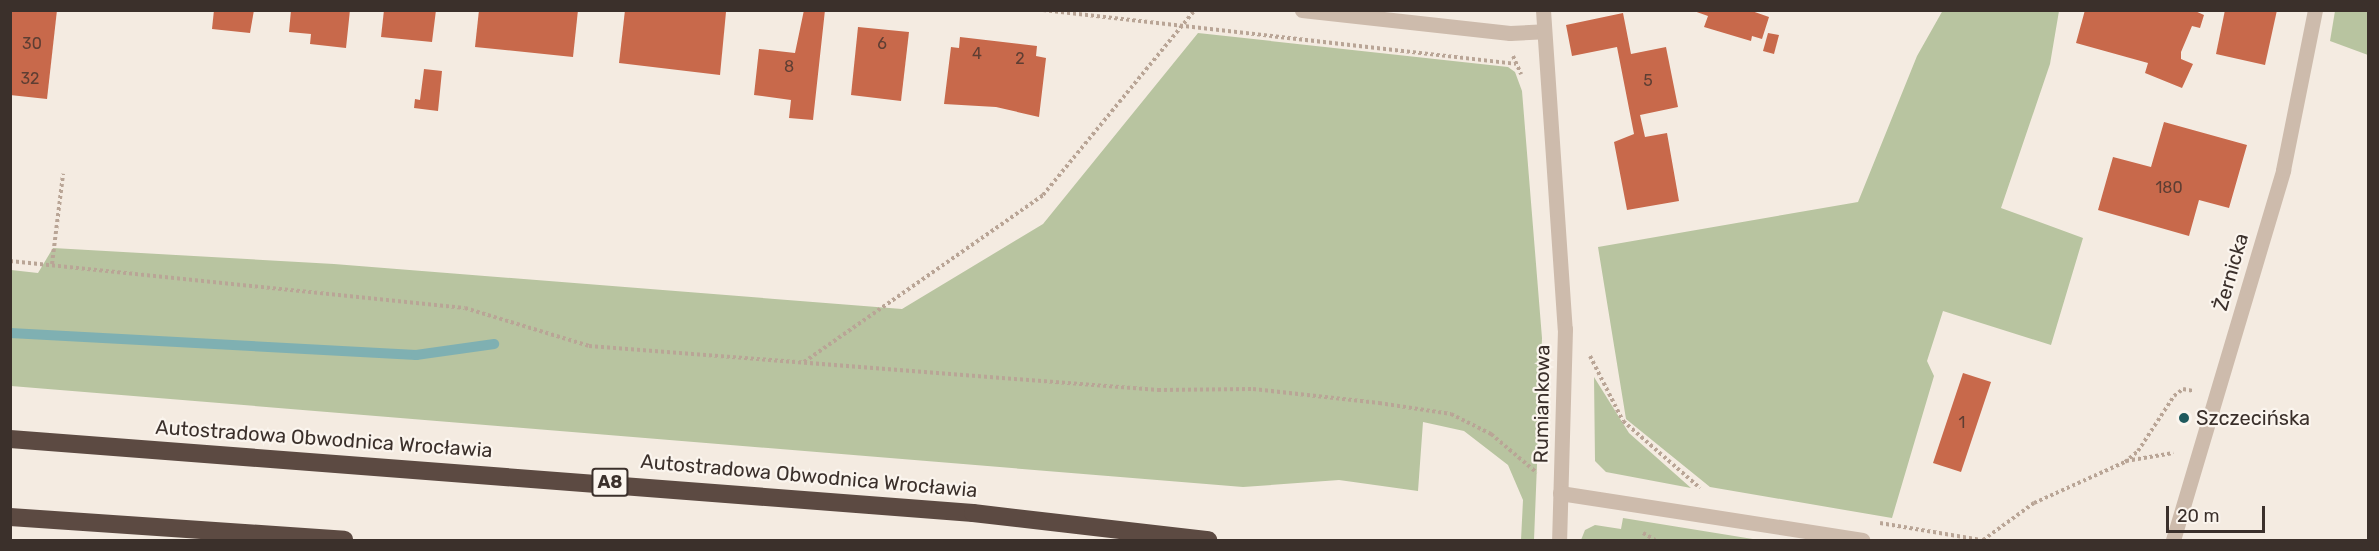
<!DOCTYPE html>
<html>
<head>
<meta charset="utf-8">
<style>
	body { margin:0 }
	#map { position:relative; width:2379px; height:551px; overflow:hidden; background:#f4ebe1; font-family:Rubik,sans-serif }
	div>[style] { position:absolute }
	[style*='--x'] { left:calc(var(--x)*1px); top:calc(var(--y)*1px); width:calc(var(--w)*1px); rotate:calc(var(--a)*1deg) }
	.green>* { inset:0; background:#b8c4a0 }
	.stream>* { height:10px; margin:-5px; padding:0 5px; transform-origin:5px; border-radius:5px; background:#7fb0b2 }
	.building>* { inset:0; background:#c8694b }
	.path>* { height:4px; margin-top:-2px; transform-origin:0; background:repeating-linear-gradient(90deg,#b9a596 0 3px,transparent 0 6px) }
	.minor>* { height:15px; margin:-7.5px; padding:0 7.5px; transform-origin:7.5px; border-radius:7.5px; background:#cdbbac }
	.tertiary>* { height:15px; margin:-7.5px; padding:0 7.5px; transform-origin:7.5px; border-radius:7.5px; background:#cdbbac }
	.motorway>* { height:18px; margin:-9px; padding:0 9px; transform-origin:9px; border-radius:9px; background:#5c4a42 }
	.dots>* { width:16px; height:16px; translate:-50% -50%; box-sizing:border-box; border:3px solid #fbf5ee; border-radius:50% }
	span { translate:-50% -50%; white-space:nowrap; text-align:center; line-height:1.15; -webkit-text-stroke:4.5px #fbf5ee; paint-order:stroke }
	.number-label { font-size:16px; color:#5e3e33 }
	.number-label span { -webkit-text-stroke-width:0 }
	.shield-label span { padding:2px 4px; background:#fbf5ee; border:2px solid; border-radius:4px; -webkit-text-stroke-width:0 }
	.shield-label { font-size:18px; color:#3b302b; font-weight:700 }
	.street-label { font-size:20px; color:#3b302b }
	.poi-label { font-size:20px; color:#3b302b }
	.left { translate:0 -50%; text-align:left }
	.frame { position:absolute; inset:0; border:12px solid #3b302b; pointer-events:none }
	.scale { position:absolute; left:2166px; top:506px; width:99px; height:27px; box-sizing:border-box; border:3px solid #3b302b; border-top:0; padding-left:8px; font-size:18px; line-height:21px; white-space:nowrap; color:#3b302b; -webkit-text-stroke:4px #fbf5ee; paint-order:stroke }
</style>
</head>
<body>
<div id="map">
	<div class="green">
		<i style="clip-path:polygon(1943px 10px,2059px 11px,2050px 64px,2001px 208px,2083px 238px,2051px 345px,1943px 311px,1927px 361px,1934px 376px,1892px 518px,1710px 487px,1626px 419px,1598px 247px,1858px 202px,1917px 56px)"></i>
		<i style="clip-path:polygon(2335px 11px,2368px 11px,2368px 55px,2330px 41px)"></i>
		<i style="clip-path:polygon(1198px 33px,1508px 67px,1515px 72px,1522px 91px,1542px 338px,1534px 540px,1521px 540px,1523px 500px,1508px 465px,1464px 431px,1423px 422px,1418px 491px,1339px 480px,1243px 487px,11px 386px,11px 270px,38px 273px,53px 248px,334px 264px,902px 309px,1043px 224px)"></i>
		<i style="clip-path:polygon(1594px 377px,1629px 433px,1691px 488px,1606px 472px,1595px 461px)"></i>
		<i style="clip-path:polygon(1623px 518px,1759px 540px,1581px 540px,1585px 530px,1595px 525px,1621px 529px)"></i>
	</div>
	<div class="stream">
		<i style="--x:10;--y:333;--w:407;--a:3.1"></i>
		<i style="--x:416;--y:355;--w:79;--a:-8"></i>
	</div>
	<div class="building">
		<i style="clip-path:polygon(10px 10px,57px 10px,47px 99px,10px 95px)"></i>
		<i style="clip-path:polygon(214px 10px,254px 10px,250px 33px,212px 29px)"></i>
		<i style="clip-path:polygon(291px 10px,350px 10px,346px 48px,310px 44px,311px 34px,289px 32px)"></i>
		<i style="clip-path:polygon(384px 10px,436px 10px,432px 42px,381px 37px)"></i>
		<i style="clip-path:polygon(479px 10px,578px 10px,573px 57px,475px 47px)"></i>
		<i style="clip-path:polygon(625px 10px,726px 12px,720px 75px,619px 63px)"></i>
		<i style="clip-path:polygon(804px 10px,825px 10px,813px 120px,789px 118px,791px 100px,754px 95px,759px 49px,795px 53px)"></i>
		<i style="clip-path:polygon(1691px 10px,1749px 10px,1769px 17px,1762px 39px,1752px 36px,1751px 41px,1704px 27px,1708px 16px)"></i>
		<i style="clip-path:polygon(2085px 10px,2193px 10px,2204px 15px,2200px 28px,2192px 26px,2181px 52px,2181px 59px,2193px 64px,2182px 88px,2145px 73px,2148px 63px,2076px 43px)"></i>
		<i style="clip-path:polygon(2225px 10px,2277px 10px,2265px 65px,2216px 54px)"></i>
		<i style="clip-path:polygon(1623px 13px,1631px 54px,1666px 47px,1678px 107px,1640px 115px,1645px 137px,1667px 133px,1679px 201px,1627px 210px,1614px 142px,1634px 134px,1617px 47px,1572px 56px,1566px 25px)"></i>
		<i style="clip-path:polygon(858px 27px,909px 32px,901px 101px,851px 95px)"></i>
		<i style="clip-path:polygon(1768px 33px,1779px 35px,1774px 54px,1763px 51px)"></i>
		<i style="clip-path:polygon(960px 37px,1037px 46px,1036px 56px,1046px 58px,1039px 117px,996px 107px,944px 104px,951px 47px,959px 48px)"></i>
		<i style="clip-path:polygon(424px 69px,442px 71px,438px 111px,414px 108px,415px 99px,420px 100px)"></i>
		<i style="clip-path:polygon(2164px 122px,2247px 145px,2229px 208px,2199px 200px,2189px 236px,2098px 210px,2113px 157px,2151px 167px)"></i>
		<i style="clip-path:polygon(1963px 373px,1991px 382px,1961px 472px,1933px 463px)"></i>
	</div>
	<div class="path">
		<i style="--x:1043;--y:10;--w:476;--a:6.5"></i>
		<i style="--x:1513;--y:56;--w:20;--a:66"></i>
		<i style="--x:10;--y:261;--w:457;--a:5.9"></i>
		<i style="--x:465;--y:308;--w:130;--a:17"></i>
		<i style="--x:589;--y:346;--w:571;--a:4.42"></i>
		<i style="--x:1158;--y:390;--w:95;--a:-0.6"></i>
		<i style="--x:1253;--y:389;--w:127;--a:6.3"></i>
		<i style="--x:1379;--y:403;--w:73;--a:8.7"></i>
		<i style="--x:1451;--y:414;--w:45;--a:26.6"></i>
		<i style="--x:1491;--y:434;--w:60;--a:40.3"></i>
		<i style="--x:52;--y:264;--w:91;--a:-83"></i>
		<i style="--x:1590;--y:356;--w:73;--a:63.1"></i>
		<i style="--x:1623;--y:421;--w:102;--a:41"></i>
		<i style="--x:804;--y:362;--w:292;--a:-34.9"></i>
		<i style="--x:1043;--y:195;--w:239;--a:-50.6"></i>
		<i style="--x:2126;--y:461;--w:48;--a:-9.7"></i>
		<i style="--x:1880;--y:523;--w:101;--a:9.6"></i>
		<i style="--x:1643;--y:533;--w:14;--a:30"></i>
		<i style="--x:1983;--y:540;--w:63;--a:-36"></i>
		<i style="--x:2034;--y:503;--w:100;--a:-24.3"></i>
		<i style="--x:2125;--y:462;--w:17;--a:-40"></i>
		<i style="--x:2138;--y:451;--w:66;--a:-56.8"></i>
		<i style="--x:2174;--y:396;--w:11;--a:-38"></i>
		<i style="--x:2183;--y:389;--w:10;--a:11"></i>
	</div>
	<div class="minor">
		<i style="--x:1302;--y:10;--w:209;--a:6.3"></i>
		<i style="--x:1510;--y:33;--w:34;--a:-3"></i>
		<i style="--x:1543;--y:10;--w:320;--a:86.1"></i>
		<i style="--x:1565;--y:329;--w:211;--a:91.6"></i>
		<i style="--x:1560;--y:493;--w:306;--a:8.8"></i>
	</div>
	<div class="tertiary">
		<i style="--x:2173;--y:540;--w:386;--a:-73.4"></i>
		<i style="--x:2283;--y:170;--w:163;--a:-78.7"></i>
	</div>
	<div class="motorway">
		<i style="--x:10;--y:439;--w:966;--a:4.39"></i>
		<i style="--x:973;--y:513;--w:237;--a:6.6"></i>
		<i style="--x:10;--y:517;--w:335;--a:3.9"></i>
	</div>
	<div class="dots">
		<i style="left:2184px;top:418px;background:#1f5a5e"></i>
	</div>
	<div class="number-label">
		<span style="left:32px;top:44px">30</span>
		<span style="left:882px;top:44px">6</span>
		<span style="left:977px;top:54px">4</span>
		<span style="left:1020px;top:59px">2</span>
		<span style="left:789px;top:67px">8</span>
		<span style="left:30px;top:79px">32</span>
		<span style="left:1648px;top:81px">5</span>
		<span style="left:2169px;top:188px">180</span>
		<span style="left:1962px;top:423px">1</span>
	</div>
	<div class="shield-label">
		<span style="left:610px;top:482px">A8</span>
	</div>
	<div class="street-label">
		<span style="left:2231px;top:272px;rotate:-74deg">Żernicka</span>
		<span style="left:1542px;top:404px;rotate:-89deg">Rumiankowa</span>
		<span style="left:324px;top:439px;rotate:4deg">Autostradowa Obwodnica Wrocławia</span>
		<span style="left:809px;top:476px;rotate:5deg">Autostradowa Obwodnica Wrocławia</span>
	</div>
	<div class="poi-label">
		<span class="left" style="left:2196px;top:418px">Szczecińska</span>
	</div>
	<div class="frame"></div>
	<div class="scale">20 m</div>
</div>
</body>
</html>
